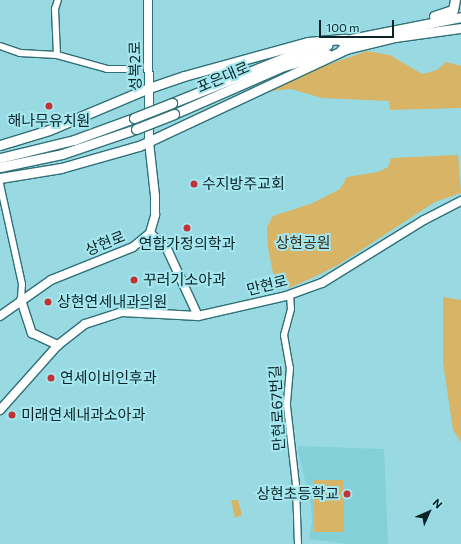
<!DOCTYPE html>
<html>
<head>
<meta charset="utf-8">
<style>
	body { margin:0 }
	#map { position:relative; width:461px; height:544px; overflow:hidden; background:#99dae2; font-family:Commissioner,"Noto Sans KR",sans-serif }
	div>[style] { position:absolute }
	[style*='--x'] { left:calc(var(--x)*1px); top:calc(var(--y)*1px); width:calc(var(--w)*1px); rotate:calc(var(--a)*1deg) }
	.built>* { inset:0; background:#84d0d8 }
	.green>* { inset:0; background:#d8b466 }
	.roads { filter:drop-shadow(1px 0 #2f7077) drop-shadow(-1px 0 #2f7077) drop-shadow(0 1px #2f7077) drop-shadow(0 -1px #2f7077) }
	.street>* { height:6px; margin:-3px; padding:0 3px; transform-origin:3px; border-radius:3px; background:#fff }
	.secondary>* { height:8px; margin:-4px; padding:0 4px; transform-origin:4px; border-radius:4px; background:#fff }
	.primary>* { height:9px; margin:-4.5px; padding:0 4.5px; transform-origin:4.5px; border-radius:4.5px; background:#fff }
	.bridges { filter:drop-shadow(1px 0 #2f7077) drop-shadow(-1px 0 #2f7077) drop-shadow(0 1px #2f7077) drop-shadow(0 -1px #2f7077) }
	.primary-bridge>* { height:9px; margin:-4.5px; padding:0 4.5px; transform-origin:4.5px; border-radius:4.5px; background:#fff }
	.dots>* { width:11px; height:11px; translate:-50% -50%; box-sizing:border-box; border:2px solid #a6e7ef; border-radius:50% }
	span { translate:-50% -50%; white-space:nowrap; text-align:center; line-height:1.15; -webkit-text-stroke:4px #a6e7ef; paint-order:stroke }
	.street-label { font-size:15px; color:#0a2528 }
	.poi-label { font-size:15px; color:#0a2528 }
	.left { translate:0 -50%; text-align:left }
	.right { translate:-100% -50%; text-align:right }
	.park-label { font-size:15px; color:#372d19 }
	.north { position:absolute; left:409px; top:492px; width:40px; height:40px; -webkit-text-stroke:3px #a6e7ef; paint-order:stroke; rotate:45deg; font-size:11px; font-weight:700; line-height:16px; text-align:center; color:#0a2528 }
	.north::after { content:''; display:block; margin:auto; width:14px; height:18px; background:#0a2528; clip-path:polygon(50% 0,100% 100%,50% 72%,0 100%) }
	.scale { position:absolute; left:319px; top:20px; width:75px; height:18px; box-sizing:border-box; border:2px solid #0a2528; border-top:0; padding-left:5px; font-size:12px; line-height:14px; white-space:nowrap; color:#0a2528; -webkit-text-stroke:3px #a6e7ef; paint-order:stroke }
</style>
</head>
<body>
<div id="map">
	<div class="built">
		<i style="clip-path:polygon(297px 446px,384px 449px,388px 544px,347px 544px,309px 539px,312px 522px,311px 506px)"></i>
	</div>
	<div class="green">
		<i style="clip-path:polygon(367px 51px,390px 55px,422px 74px,437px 70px,446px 62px,461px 66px,461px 108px,390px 110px,389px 101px,322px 98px,291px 89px,271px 91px,310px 71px)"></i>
		<i style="clip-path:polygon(458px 155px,461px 193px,435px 202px,338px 265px,312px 278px,289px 288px,273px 273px,268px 248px,267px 227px,273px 216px,313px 203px,340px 189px,347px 177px,378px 172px,388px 167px,391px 158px)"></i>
		<i style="clip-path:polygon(443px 297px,461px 300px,461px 442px,453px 430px,443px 363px)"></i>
		<i style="clip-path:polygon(313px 480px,343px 480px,344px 532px,314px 532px)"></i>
		<i style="clip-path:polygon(231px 500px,238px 500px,242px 515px,235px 518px)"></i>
	</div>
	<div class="roads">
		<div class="street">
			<i style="--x:0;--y:46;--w:21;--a:19"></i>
			<i style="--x:20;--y:53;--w:37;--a:3"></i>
			<i style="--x:57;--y:55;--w:46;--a:-92.5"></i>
			<i style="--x:55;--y:9;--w:9;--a:-72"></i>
			<i style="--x:57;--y:55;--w:52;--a:15.6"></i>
			<i style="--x:107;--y:69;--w:19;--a:0"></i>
			<i style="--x:0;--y:184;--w:102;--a:77.6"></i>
			<i style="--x:22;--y:284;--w:16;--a:94"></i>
			<i style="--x:290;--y:295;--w:14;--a:86"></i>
			<i style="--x:291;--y:309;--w:27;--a:105"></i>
			<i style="--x:284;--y:335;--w:34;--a:80"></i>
			<i style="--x:290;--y:368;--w:38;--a:95"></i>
			<i style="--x:287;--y:406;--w:80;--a:83.5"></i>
			<i style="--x:296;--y:485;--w:59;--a:88.1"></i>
		</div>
		<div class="secondary">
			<i style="--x:150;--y:233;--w:23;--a:43"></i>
			<i style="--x:167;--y:249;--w:74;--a:65.2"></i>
			<i style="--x:21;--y:300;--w:35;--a:72"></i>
			<i style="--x:32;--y:333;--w:29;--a:25"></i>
			<i style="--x:0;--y:316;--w:62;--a:-35.2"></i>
			<i style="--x:51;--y:280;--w:88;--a:-21.9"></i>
			<i style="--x:133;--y:247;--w:22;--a:-39"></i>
			<i style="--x:150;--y:233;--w:19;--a:-74"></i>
			<i style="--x:155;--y:215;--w:19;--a:-90"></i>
			<i style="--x:155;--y:196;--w:54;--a:-96.3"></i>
			<i style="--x:149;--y:142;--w:142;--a:-90.4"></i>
			<i style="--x:0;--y:410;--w:87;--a:-48.3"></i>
			<i style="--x:58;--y:345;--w:34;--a:-38"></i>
			<i style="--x:85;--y:324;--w:39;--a:-18"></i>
			<i style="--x:122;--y:312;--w:76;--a:3"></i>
			<i style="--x:198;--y:316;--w:90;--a:-12.8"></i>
			<i style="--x:286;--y:296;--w:38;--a:-20"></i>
			<i style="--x:322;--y:283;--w:120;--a:-31.7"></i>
			<i style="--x:424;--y:220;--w:42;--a:-27.2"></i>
		</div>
		<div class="primary">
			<i style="--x:434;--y:16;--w:20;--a:-18"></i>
			<i style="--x:453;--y:10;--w:10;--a:-79"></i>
			<i style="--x:341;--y:41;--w:122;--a:-11.3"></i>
			<i style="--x:341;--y:50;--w:56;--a:-13.5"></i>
			<i style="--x:395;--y:37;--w:67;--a:-7.8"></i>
			<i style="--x:172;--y:103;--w:126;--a:-21.9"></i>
			<i style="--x:289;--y:56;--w:40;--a:-16"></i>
			<i style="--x:174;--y:114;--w:120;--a:-23.6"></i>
			<i style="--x:284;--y:66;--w:45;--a:-15.6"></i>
			<i style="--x:0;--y:145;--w:51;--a:-17"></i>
			<i style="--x:49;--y:130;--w:108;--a:-22.8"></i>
			<i style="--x:149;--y:88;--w:37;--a:-19"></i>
			<i style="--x:184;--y:76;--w:129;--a:-15.3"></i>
			<i style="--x:308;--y:42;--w:37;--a:-5"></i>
			<i style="--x:0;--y:158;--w:76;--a:-13.7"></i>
			<i style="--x:74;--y:140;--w:64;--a:-20.1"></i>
			<i style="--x:0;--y:167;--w:63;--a:-11.8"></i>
			<i style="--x:62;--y:154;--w:78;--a:-18.7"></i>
			<i style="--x:0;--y:178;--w:62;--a:-9.3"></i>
			<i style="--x:61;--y:168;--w:81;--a:-15.8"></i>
			<i style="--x:139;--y:146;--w:229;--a:-25.1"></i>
		</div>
	</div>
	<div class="bridges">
		<div class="primary-bridge">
			<i style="--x:134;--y:118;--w:41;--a:-21.5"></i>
			<i style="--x:136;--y:129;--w:41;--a:-21.5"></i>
		</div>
	</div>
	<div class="dots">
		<i style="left:49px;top:106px;background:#c23334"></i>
		<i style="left:194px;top:184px;background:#c23334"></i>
		<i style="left:187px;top:228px;background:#c23334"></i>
		<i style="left:134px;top:280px;background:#c23334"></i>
		<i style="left:48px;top:302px;background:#c23334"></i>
		<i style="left:51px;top:378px;background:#c23334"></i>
		<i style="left:12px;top:415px;background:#c23334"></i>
		<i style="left:347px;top:494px;background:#c23334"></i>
	</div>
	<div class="street-label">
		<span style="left:135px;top:66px;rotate:-91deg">성복2로</span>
		<span style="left:223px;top:77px;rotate:-23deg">포은대로</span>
		<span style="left:105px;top:243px;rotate:-22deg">상현로</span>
		<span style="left:267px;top:285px;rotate:-14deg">만현로</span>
		<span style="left:277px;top:408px;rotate:-93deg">만현로67번길</span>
	</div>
	<div class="poi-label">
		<span style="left:49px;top:121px">해나무유치원</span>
		<span class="left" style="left:202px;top:184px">수지방주교회</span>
		<span style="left:187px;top:244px">연합가정의학과</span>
		<span class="left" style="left:143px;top:280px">꾸러기소아과</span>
		<span class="left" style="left:57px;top:302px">상현연세내과의원</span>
		<span class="left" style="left:60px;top:378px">연세이비인후과</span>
		<span class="left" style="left:21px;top:415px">미래연세내과소아과</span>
		<span class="right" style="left:339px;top:494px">상현초등학교</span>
	</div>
	<div class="park-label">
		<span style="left:303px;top:243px">상현공원</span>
	</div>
	<div class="north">N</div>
	<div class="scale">100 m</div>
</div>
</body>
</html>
